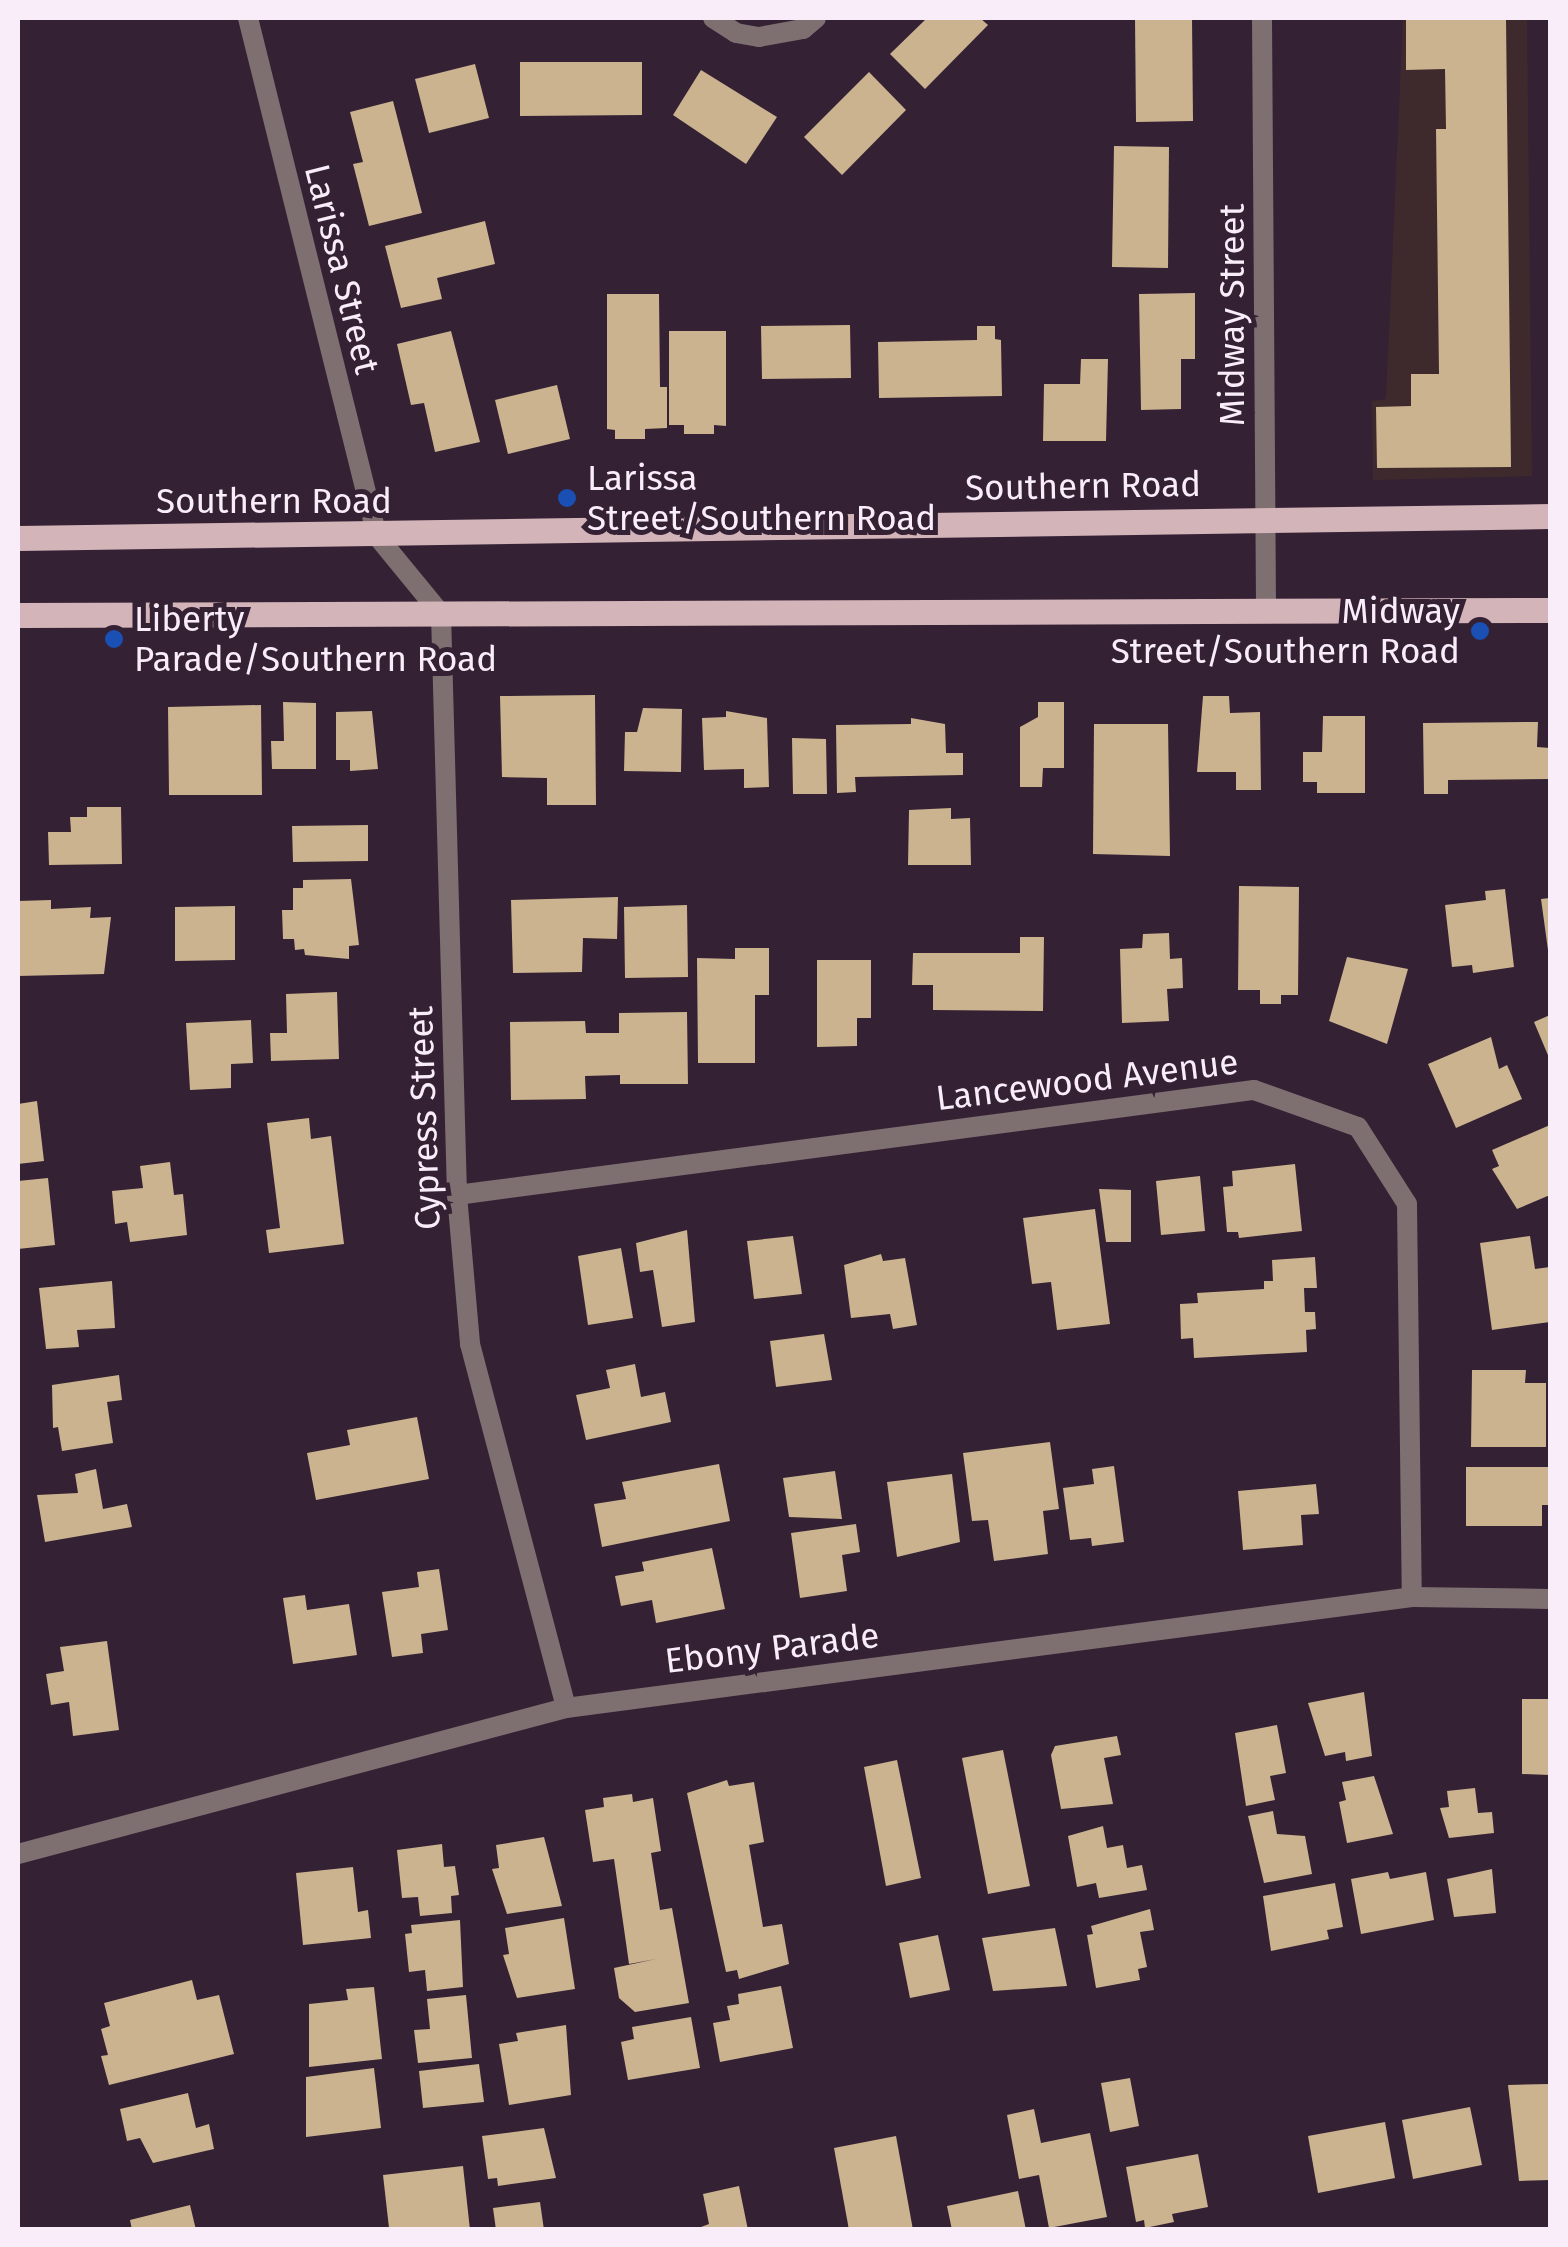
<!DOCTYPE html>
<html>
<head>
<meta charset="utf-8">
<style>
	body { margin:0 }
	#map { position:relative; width:1568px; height:2247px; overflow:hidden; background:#342134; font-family:"Fira Sans",sans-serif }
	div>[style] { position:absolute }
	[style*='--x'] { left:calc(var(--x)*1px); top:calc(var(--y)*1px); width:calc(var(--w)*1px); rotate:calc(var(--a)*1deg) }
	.commercial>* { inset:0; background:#3e2a2d }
	.building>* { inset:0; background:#cbb38f }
	.service>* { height:20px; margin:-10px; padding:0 10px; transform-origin:10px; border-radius:10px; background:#7e6f71 }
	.minor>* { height:20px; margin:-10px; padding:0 10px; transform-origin:10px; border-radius:10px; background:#7e6f71 }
	.primary>* { height:25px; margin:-12.5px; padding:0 12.5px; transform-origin:12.5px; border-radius:12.5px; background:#d3b4b9 }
	.dots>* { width:28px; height:28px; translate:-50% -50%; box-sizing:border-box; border:5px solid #342134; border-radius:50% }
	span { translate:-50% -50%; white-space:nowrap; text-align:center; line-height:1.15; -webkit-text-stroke:10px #342134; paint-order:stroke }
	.street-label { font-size:35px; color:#f9edf9 }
	.poi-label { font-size:35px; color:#f9edf9 }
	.left { translate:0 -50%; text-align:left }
	.right { translate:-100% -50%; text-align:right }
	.frame { position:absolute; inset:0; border:20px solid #f9edf9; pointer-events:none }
</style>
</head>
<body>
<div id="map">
	<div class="commercial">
		<i style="clip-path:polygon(1403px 18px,1527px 18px,1532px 476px,1373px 480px,1372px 401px,1386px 399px)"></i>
	</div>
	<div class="building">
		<i style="clip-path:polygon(927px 18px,980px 18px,988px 25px,925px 89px,890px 54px)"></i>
		<i style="clip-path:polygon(1135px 18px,1192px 18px,1193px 121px,1136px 122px)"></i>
		<i style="clip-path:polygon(1506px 18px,1511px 467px,1377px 468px,1376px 407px,1411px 406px,1411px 374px,1439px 374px,1436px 129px,1446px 129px,1445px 69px,1406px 70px,1406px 20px)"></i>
		<i style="clip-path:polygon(520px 62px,642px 62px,642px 115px,520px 116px)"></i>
		<i style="clip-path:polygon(475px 64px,489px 118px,429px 133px,415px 79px)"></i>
		<i style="clip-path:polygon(701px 70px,777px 117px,746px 164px,673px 115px)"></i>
		<i style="clip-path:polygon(869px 72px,906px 110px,842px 175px,804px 137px)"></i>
		<i style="clip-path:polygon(393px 101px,422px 213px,369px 226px,353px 164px,363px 162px,350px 112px)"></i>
		<i style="clip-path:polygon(1114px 146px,1169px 147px,1168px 268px,1112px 267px)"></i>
		<i style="clip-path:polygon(485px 221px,495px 264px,437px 278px,442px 299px,401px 308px,385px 246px)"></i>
		<i style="clip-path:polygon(1195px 293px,1195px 359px,1181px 359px,1181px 409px,1141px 410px,1139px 294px)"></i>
		<i style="clip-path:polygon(607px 294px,659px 294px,660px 387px,667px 387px,667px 428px,645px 429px,645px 439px,615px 439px,615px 430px,607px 429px)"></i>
		<i style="clip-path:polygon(850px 325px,851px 378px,762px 379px,761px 326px)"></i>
		<i style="clip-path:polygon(977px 326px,995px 326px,995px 339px,1001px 340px,1002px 396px,879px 398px,878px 342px,977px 340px)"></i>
		<i style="clip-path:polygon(451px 331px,480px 442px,435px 452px,424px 403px,411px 405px,397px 344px)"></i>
		<i style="clip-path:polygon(669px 331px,726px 331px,726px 426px,714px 425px,714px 434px,684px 434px,684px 425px,669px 425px)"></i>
		<i style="clip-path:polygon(1081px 359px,1108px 359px,1106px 441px,1043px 441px,1044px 384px,1080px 384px)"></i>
		<i style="clip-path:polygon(557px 385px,570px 439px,508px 454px,495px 400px)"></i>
		<i style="clip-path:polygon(595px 695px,596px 805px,547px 805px,547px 778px,502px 777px,500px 696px)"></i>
		<i style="clip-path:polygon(1203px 696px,1229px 696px,1230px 713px,1260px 712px,1261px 790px,1236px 790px,1236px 772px,1197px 772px)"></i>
		<i style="clip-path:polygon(283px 702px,316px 703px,316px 769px,272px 769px,271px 741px,284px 741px)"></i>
		<i style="clip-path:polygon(1038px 702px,1064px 702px,1064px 768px,1043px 768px,1042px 787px,1020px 787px,1020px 727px,1038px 717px)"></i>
		<i style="clip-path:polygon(261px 705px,262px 795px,169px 795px,168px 707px)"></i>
		<i style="clip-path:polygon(643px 708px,682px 709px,681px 772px,624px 771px,625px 732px,637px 732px)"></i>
		<i style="clip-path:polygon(372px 711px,378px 769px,350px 771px,350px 760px,336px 760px,336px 712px)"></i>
		<i style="clip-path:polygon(726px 711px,767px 718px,769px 787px,744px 788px,744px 769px,704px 770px,702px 718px,726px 717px)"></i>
		<i style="clip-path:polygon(1323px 716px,1365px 716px,1365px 793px,1317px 793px,1317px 782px,1303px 782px,1303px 752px,1322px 752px)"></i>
		<i style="clip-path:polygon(911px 718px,945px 724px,946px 753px,963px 753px,963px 775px,855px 777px,856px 792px,837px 793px,836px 725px,911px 724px)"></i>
		<i style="clip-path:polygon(1538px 722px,1537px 747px,1550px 748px,1550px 779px,1448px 780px,1448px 794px,1424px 794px,1423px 723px)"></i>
		<i style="clip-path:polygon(1094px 724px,1168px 724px,1170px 856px,1093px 854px)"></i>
		<i style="clip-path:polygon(792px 738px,826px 739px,827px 794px,793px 794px)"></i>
		<i style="clip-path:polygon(87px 807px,121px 807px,122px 864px,49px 865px,48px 832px,71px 832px,70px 817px,87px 817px)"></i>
		<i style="clip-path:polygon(951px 808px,951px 819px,970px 818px,971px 865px,908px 865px,909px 810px)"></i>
		<i style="clip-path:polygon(368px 825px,368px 861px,293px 862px,292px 826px)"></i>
		<i style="clip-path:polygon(351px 879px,359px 945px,349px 946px,349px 959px,305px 955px,304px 949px,295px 950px,294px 939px,283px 939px,282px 910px,293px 910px,293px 888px,303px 888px,303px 880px)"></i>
		<i style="clip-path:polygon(1239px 886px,1299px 887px,1298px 995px,1281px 995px,1281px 1004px,1260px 1004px,1260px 990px,1238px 990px)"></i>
		<i style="clip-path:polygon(1505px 889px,1514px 967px,1473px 973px,1472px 965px,1452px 967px,1445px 905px,1486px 900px,1485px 891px)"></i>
		<i style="clip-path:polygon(618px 897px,617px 939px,583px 938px,582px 972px,513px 973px,511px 900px)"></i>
		<i style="clip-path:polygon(1550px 898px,1550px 950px,1548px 950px,1541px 899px)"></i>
		<i style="clip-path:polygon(51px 900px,51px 909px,91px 907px,90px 918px,111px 917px,104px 974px,18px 976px,18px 901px)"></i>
		<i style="clip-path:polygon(687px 905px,688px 977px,625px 978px,624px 907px)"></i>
		<i style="clip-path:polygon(235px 906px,235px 960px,175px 961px,175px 907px)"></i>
		<i style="clip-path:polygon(1169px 933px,1170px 959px,1182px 958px,1183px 988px,1167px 989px,1169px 1021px,1122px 1023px,1120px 949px,1142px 948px,1143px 934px)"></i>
		<i style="clip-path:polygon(1020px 937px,1044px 937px,1043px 1011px,933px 1010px,933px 985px,912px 985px,913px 953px,1020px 953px)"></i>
		<i style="clip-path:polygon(735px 948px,769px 948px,769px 995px,755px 995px,755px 1063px,698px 1063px,697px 958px,735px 959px)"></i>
		<i style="clip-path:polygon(1347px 957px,1408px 969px,1387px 1044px,1329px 1021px)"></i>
		<i style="clip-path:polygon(817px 960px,871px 960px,871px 1018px,857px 1018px,857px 1046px,817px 1047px)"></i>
		<i style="clip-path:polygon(337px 992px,339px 1059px,271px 1061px,270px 1033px,287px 1033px,286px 994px)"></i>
		<i style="clip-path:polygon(687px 1012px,688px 1084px,620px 1084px,620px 1075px,585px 1076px,586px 1099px,511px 1100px,510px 1022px,585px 1021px,586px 1033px,619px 1033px,619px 1013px)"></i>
		<i style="clip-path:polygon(1550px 1015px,1550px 1060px,1534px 1022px)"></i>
		<i style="clip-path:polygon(251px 1020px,253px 1063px,231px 1064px,231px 1088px,190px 1090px,186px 1023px)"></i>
		<i style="clip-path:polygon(1491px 1037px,1499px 1069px,1507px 1065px,1522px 1099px,1456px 1128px,1428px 1064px)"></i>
		<i style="clip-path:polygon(37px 1101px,44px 1161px,18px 1164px,18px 1104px)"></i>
		<i style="clip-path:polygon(309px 1118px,311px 1139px,331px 1136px,344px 1244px,269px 1253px,266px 1230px,280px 1228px,267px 1123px)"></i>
		<i style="clip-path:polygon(1550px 1125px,1550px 1195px,1517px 1209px,1492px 1169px,1499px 1166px,1492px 1150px)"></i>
		<i style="clip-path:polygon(170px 1162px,174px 1195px,183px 1194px,187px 1235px,130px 1242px,127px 1222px,115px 1224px,112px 1191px,143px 1188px,140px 1166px)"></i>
		<i style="clip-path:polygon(1295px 1164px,1302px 1231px,1239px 1238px,1238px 1232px,1227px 1232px,1223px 1187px,1233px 1186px,1232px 1171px)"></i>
		<i style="clip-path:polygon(1200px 1176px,1205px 1231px,1161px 1235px,1156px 1181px)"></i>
		<i style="clip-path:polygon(48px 1178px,55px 1245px,18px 1249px,18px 1181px)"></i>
		<i style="clip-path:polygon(1099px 1189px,1131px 1190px,1131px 1242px,1106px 1242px)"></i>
		<i style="clip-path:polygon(1095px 1209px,1110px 1324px,1057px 1330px,1051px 1282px,1032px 1284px,1023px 1218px)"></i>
		<i style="clip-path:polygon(687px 1230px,695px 1322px,662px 1327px,653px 1270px,640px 1272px,636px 1243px)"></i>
		<i style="clip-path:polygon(793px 1236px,802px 1294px,754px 1299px,747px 1241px)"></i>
		<i style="clip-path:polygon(1530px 1236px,1535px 1269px,1550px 1267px,1550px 1322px,1492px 1330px,1480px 1243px)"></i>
		<i style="clip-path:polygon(621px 1248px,633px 1318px,588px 1325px,578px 1256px)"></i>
		<i style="clip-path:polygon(881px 1254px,883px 1261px,905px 1258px,917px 1325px,893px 1329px,890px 1314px,851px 1318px,844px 1265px)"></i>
		<i style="clip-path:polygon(1315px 1257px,1317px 1288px,1304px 1288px,1305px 1312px,1315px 1312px,1316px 1329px,1306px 1330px,1307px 1352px,1194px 1358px,1193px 1338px,1181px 1339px,1180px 1304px,1198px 1303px,1197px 1293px,1264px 1289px,1264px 1281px,1273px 1281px,1272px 1260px)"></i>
		<i style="clip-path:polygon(112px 1281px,115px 1328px,77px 1330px,79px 1347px,46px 1349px,39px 1288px)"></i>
		<i style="clip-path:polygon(824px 1334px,832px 1380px,776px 1387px,770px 1341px)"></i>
		<i style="clip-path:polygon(635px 1364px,641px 1397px,665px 1392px,671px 1422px,586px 1440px,576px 1395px,610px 1388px,606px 1370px)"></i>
		<i style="clip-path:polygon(1472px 1370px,1526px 1370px,1525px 1383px,1546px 1383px,1546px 1447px,1471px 1447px)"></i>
		<i style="clip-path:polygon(119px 1375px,122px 1400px,107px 1402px,113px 1443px,62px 1451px,58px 1427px,53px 1428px,52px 1385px)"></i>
		<i style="clip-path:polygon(417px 1417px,429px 1479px,316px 1500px,307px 1453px,350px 1445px,347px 1430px)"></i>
		<i style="clip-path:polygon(1050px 1442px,1059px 1509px,1043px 1511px,1048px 1554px,994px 1561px,988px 1520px,972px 1521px,963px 1453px)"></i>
		<i style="clip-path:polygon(719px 1464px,730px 1521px,602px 1547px,594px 1504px,626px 1499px,622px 1482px)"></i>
		<i style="clip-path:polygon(1114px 1466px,1124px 1542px,1092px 1546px,1091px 1538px,1070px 1540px,1063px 1488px,1094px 1484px,1092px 1469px)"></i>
		<i style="clip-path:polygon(1466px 1467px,1550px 1467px,1550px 1505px,1542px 1505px,1542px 1526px,1466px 1526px)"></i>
		<i style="clip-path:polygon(96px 1469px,103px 1509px,127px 1504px,132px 1527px,45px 1542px,37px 1495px,78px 1493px,75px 1474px)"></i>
		<i style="clip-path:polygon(835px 1471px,842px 1519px,789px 1517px,783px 1478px)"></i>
		<i style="clip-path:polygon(952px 1474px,960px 1542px,897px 1557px,887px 1482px)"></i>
		<i style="clip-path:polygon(1316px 1484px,1319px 1514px,1301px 1515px,1303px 1545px,1243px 1550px,1238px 1491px)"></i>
		<i style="clip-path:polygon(856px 1524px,860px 1552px,842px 1555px,847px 1591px,800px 1598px,791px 1533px)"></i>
		<i style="clip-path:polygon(712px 1548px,725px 1609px,656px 1623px,652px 1600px,621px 1606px,615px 1576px,644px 1571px,642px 1562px)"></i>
		<i style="clip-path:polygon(439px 1569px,448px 1630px,421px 1634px,423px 1653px,392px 1657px,382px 1592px,419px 1587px,417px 1572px)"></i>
		<i style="clip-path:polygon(305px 1595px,307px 1610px,349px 1604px,357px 1655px,293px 1664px,283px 1598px)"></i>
		<i style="clip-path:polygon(107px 1641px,119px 1730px,73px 1736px,69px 1702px,51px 1705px,46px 1674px,64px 1671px,60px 1647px)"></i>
		<i style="clip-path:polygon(1364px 1692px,1372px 1756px,1346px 1761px,1345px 1752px,1325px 1756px,1308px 1703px)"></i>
		<i style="clip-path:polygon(1522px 1699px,1550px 1699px,1550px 1775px,1522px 1774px)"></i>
		<i style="clip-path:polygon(1277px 1725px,1286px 1773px,1270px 1776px,1275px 1800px,1246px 1806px,1235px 1733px)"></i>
		<i style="clip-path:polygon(1117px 1736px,1121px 1755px,1104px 1758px,1113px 1804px,1061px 1809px,1051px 1755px,1055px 1746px)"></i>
		<i style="clip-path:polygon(1003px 1750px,1030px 1886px,988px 1894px,962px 1758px)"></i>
		<i style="clip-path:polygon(897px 1760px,921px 1878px,886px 1886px,864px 1767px)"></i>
		<i style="clip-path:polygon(1374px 1776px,1393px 1834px,1347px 1843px,1339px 1802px,1346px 1800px,1342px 1782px)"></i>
		<i style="clip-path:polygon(727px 1780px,729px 1786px,754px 1782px,764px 1842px,749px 1845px,763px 1927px,782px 1924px,789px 1964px,739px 1979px,737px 1970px,726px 1972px,687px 1793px)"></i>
		<i style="clip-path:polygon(1475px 1788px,1478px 1813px,1492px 1812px,1494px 1833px,1449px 1838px,1440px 1808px,1449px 1807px,1447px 1791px)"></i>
		<i style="clip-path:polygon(632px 1794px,633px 1802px,653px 1798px,661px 1851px,651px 1853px,660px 1910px,672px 1908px,689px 2003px,635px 2012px,619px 1998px,614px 1968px,656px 1959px,629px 1964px,614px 1859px,593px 1862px,585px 1810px,604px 1807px,603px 1798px)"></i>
		<i style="clip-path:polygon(1273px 1811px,1277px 1834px,1305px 1836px,1312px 1874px,1264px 1883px,1248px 1816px)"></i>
		<i style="clip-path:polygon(1103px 1826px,1107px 1848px,1123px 1845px,1127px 1868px,1142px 1865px,1147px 1890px,1099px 1898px,1096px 1883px,1077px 1887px,1068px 1836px)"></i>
		<i style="clip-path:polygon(544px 1837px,562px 1906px,507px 1914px,492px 1869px,499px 1868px,496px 1845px)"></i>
		<i style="clip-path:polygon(442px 1844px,444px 1867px,455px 1866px,459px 1895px,451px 1896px,452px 1913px,420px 1916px,418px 1897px,402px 1898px,397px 1850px)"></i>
		<i style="clip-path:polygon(353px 1867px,358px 1912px,368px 1910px,371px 1938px,303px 1945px,296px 1873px)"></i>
		<i style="clip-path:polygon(1492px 1869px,1496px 1913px,1454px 1917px,1447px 1879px)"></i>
		<i style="clip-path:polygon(1388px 1872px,1390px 1879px,1426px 1872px,1434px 1920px,1361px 1934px,1351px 1879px)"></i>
		<i style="clip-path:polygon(1335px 1883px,1343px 1927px,1327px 1930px,1329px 1939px,1271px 1951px,1263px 1896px)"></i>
		<i style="clip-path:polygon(1150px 1909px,1154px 1930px,1140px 1932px,1147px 1967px,1138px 1969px,1140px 1980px,1096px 1988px,1087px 1935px,1093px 1934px,1091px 1926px)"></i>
		<i style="clip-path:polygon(564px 1918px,575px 1989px,517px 1998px,503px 1955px,509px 1954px,505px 1928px)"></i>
		<i style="clip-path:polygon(460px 1920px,463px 1987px,427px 1991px,425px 1970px,409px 1972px,405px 1934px,412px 1933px,411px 1925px)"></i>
		<i style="clip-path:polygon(1055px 1928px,1067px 1986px,993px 1991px,982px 1938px)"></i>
		<i style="clip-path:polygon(938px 1935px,950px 1990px,910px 1998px,899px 1943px)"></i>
		<i style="clip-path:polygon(192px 1980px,197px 2000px,219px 1995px,234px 2054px,109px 2085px,101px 2056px,108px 2055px,101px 2029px,110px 2026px,104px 2003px)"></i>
		<i style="clip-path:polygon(781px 1986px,793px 2048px,720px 2062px,713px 2023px,730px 2020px,727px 2006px,739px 2004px,738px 1994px)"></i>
		<i style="clip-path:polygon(374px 1987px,382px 2059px,309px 2067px,309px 2004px,348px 2000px,346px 1989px)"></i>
		<i style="clip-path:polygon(466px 1995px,472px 2058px,418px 2063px,414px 2030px,430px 2029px,427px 1999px)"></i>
		<i style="clip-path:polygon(691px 2017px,700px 2068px,628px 2080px,621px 2042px,634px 2039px,632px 2027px)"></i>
		<i style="clip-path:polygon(566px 2025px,571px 2095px,509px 2105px,499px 2044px,518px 2041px,516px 2033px)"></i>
		<i style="clip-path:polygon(479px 2064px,484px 2102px,423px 2108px,419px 2071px)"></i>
		<i style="clip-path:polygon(374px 2068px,381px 2128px,306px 2137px,306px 2077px)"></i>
		<i style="clip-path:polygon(1130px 2078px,1139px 2126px,1110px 2132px,1101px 2083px)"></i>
		<i style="clip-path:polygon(1550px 2084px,1550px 2180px,1519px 2181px,1508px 2085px)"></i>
		<i style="clip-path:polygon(188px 2093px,196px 2128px,209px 2124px,214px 2149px,153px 2163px,140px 2138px,127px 2141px,120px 2109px)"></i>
		<i style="clip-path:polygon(1470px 2107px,1482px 2165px,1413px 2179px,1402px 2120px)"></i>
		<i style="clip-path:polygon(1034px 2109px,1041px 2143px,1090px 2133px,1107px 2217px,1049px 2228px,1039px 2175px,1019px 2179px,1007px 2115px)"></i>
		<i style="clip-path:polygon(1385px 2122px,1395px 2178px,1318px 2193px,1308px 2136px)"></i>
		<i style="clip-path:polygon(544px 2128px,556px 2178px,498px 2186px,497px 2178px,488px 2179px,482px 2136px)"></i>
		<i style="clip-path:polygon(896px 2136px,913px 2230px,849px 2230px,834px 2148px)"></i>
		<i style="clip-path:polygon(1198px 2154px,1208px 2207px,1172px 2214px,1174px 2222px,1145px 2228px,1144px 2220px,1136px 2222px,1126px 2167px)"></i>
		<i style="clip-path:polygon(463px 2166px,470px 2230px,389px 2228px,383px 2175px)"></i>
		<i style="clip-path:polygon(739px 2186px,748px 2230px,693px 2230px,709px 2224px,703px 2194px)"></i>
		<i style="clip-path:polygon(1018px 2191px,1026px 2230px,952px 2230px,947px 2206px)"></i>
		<i style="clip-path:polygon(540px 2202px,544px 2230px,496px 2230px,493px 2208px)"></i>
		<i style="clip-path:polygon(190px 2205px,196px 2230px,132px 2230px,130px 2220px)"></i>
	</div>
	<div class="service">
		<i style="--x:713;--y:18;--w:27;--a:33"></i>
		<i style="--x:736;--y:33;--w:23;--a:10"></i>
		<i style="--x:759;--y:37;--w:45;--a:-10.3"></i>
		<i style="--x:803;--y:29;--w:17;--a:-40"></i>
	</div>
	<div class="minor">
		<i style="--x:248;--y:18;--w:534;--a:76.02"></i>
		<i style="--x:377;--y:536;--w:101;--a:50.6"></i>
		<i style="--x:441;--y:614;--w:581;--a:88.42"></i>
		<i style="--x:457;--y:1195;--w:150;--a:85"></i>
		<i style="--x:470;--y:1344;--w:376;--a:75.2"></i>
		<i style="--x:1262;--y:18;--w:594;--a:89.61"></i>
		<i style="--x:457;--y:1195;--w:804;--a:-7.51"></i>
		<i style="--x:1254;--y:1090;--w:110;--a:19.6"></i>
		<i style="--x:1358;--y:1127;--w:91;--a:57.5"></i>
		<i style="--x:1407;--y:1204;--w:393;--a:89.3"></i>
		<i style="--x:18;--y:1854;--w:567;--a:-14.92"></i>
		<i style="--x:566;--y:1708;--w:853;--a:-7.47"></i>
		<i style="--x:1412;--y:1597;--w:138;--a:0.8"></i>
	</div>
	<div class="primary">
		<i style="--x:18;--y:538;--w:1532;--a:-0.82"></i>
		<i style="--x:18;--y:615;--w:1532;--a:-0.19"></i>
	</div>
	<div class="dots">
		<i style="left:567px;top:498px;background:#1a4fb4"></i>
		<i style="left:1480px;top:631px;background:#1a4fb4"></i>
		<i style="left:114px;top:639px;background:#1a4fb4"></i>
	</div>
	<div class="street-label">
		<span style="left:342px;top:269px;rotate:76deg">Larissa Street</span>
		<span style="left:1232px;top:315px;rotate:-90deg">Midway Street</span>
		<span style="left:1083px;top:486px;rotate:-1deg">Southern Road</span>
		<span style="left:274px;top:501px">Southern Road</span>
		<span style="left:1087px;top:1080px;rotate:-7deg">Lancewood Avenue</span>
		<span style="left:424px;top:1118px;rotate:-92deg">Cypress Street</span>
		<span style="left:772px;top:1648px;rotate:-7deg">Ebony Parade</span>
	</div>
	<div class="poi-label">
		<span class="left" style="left:587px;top:498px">Larissa<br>Street/Southern Road</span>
		<span class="right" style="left:1460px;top:631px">Midway<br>Street/Southern Road</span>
		<span class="left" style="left:134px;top:639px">Liberty<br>Parade/Southern Road</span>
	</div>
	<div class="frame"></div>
</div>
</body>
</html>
